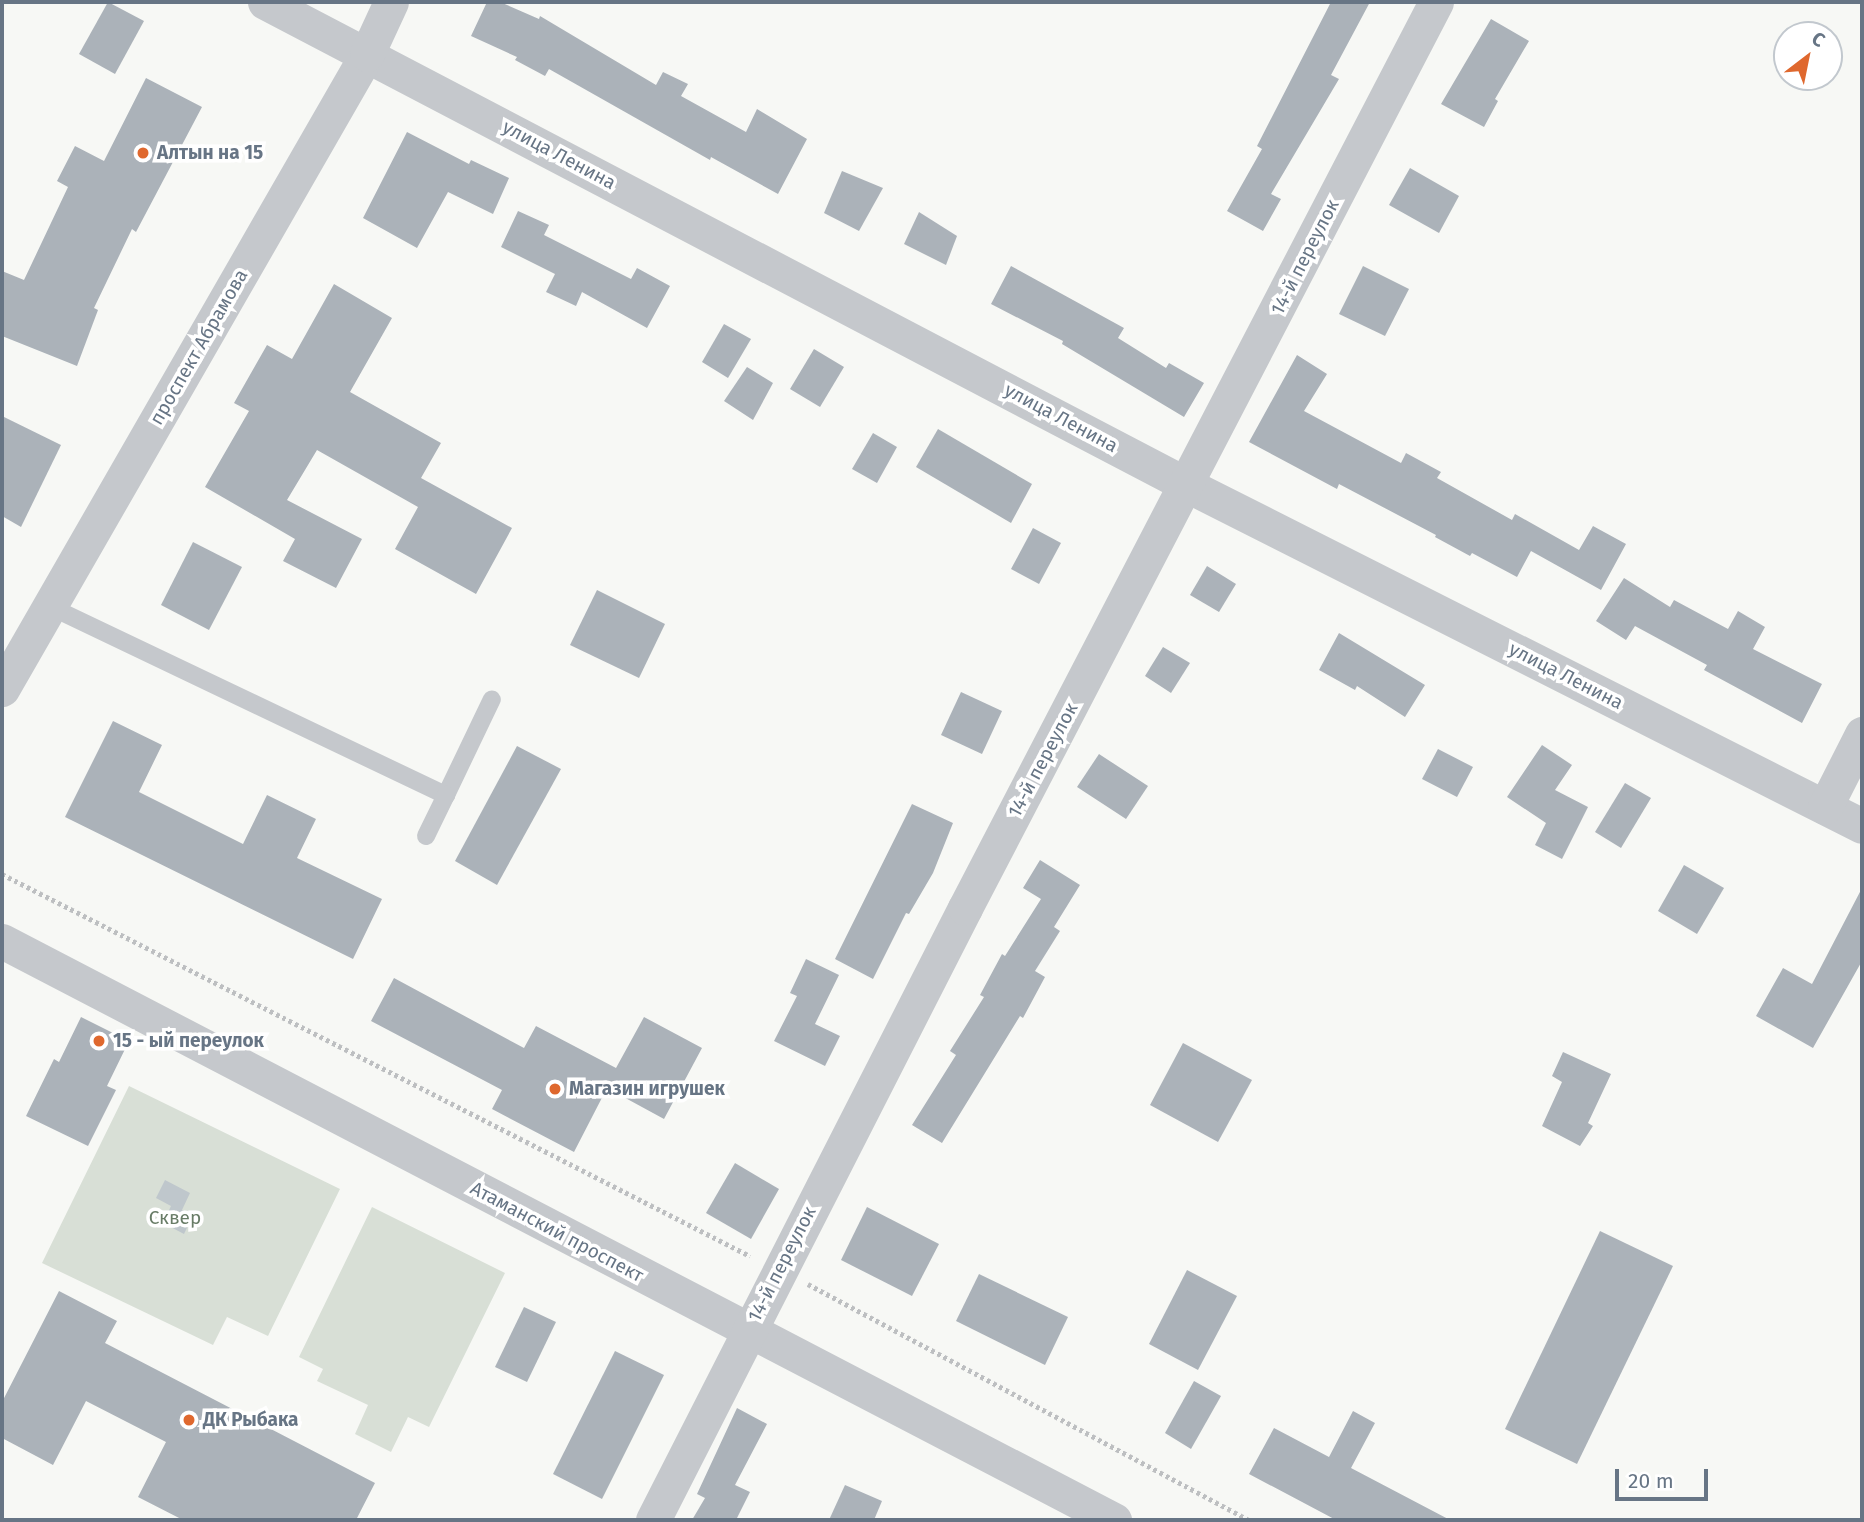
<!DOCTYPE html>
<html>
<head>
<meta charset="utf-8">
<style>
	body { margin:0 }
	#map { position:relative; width:1864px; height:1522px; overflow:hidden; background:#f7f8f5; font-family:"Fira Sans",sans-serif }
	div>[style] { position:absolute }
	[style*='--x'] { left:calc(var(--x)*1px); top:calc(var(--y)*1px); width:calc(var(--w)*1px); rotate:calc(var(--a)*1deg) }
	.green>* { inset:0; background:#d8dfd6 }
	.water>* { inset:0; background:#bfc7cc }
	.building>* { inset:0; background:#abb2b9 }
	.path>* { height:4.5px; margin-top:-2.25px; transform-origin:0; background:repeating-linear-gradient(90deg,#bdbfc1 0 3.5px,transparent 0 7px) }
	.service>* { height:18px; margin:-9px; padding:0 9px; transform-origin:9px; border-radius:9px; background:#c5c8cc }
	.minor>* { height:35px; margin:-17.5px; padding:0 17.5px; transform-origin:17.5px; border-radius:17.5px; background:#c5c8cc }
	.dots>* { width:19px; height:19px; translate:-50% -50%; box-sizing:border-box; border:4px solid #fff; border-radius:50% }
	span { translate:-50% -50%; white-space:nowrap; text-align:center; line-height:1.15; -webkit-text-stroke:7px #fff; paint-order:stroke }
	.poi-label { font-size:19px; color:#677585; font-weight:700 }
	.left { translate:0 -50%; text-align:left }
	.street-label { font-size:19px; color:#677585 }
	.park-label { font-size:19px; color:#687c66 }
	.frame { position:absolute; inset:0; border:4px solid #677585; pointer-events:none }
	.north { position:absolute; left:1773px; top:21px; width:70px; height:70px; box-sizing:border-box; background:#fff; border:2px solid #c2c8ce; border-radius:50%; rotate:32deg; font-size:19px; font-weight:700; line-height:28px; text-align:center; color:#677585 }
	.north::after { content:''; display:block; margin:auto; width:24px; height:32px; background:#df682e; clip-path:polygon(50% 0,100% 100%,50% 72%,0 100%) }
	.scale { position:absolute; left:1615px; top:1469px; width:93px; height:32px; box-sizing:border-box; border:4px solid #677585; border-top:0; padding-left:9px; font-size:21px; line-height:24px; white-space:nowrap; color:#677585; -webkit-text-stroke:5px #fff; paint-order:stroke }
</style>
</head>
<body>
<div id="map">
	<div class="green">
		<i style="clip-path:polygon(129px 1086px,340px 1189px,268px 1336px,227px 1317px,213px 1345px,42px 1263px)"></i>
		<i style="clip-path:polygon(372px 1207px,505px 1273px,429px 1427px,408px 1417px,391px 1452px,355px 1434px,368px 1405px,317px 1381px,323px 1369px,299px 1357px)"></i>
	</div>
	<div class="water">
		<i style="clip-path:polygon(165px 1180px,190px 1193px,182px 1210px,193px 1215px,184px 1234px,163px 1223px,171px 1206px,156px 1198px)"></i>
	</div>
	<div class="building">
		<i style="clip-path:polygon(108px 2px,144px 21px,115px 74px,79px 54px)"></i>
		<i style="clip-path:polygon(487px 2px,500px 2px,539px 19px,540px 16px,656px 85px,663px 72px,688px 84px,681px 96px,746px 132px,757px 109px,807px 139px,778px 194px,711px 157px,710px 160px,549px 69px,545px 76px,515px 60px,517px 57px,471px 36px)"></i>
		<i style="clip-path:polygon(1331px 2px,1370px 2px,1331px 75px,1339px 79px,1271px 194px,1281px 199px,1263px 231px,1227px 211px,1262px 149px,1257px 146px)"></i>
		<i style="clip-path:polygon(1491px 19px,1529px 41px,1495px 99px,1498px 101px,1484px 127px,1441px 104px)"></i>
		<i style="clip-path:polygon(146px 78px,202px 107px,136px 232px,132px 229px,94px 308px,98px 310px,77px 366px,2px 336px,2px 271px,24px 280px,68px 187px,57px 181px,75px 146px,104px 161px)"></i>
		<i style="clip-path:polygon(407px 132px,469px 164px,471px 160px,509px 178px,493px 214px,448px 192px,417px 248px,363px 218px)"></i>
		<i style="clip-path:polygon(1410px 168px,1459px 196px,1439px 233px,1389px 205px)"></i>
		<i style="clip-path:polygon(842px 171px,883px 188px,859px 231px,824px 213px)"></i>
		<i style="clip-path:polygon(518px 211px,549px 225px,544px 235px,631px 279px,637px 268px,670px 286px,647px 328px,582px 292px,576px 306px,546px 292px,555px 274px,501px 247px)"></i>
		<i style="clip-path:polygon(919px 212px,957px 236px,946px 265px,904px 244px)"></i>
		<i style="clip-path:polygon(1011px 266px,1124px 328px,1118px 338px,1166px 368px,1169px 363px,1204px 383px,1184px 417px,1062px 344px,1063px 341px,991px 304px)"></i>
		<i style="clip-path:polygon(1363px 266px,1409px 289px,1385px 336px,1339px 314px)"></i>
		<i style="clip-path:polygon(334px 284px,392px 318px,350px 392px,441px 443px,421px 478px,512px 528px,476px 594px,395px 549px,418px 507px,317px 450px,287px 500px,362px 539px,336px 588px,283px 561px,295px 539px,205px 487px,249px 411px,234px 403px,267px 345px,292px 359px)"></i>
		<i style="clip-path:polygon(724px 324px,751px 339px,728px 378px,702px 362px)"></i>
		<i style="clip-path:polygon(814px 349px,844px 367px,820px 407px,790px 389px)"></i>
		<i style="clip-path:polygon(1297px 355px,1327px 374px,1304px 411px,1401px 463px,1406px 453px,1441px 472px,1437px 478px,1512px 520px,1515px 514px,1579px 550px,1593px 526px,1626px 544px,1601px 590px,1531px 551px,1517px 577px,1472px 553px,1470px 556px,1435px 537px,1436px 535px,1339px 484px,1337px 489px,1249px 442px)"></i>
		<i style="clip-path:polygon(747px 367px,773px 383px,753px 420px,724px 401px)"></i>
		<i style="clip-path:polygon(2px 416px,61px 445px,21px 527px,2px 516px)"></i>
		<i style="clip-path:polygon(938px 429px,1032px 484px,1011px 523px,916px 467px)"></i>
		<i style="clip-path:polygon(873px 433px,897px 447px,877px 483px,852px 469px)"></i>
		<i style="clip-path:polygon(1033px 528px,1061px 543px,1039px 584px,1011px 569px)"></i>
		<i style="clip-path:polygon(193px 542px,242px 567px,209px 630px,161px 605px)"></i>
		<i style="clip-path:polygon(1207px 566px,1236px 584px,1219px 612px,1190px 595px)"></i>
		<i style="clip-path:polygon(1624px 578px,1670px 607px,1674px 600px,1728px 629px,1738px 611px,1765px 627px,1753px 649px,1822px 684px,1802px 723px,1704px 670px,1707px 665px,1635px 626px,1626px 640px,1596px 621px)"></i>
		<i style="clip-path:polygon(597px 590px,665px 624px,639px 678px,570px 645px)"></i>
		<i style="clip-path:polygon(1339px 633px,1425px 685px,1405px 717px,1357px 686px,1355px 690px,1319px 670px)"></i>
		<i style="clip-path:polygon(1163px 647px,1190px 663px,1171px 693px,1145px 676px)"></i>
		<i style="clip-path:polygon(961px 692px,1002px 711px,982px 754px,941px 735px)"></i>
		<i style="clip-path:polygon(113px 721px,162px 745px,139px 792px,243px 844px,267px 795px,316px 819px,297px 858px,382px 899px,353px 959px,65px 817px)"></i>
		<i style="clip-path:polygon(1542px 745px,1572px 765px,1555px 790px,1588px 807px,1562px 859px,1535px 845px,1546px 823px,1507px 797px)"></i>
		<i style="clip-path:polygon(517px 746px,561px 769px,497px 885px,455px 861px)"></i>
		<i style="clip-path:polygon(1438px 749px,1473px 767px,1457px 797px,1422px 779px)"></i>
		<i style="clip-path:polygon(1099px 754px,1148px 786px,1126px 819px,1077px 787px)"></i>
		<i style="clip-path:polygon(1625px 783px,1651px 798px,1621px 848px,1595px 832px)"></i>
		<i style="clip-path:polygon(912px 804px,953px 823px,933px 873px,909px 914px,906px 913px,873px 979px,835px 959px)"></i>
		<i style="clip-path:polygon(1040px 860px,1080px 885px,1054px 927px,1060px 931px,1035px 971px,1045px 977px,1023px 1018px,1020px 1016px,942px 1143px,912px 1125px,956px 1055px,950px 1051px,984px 997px,980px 995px,1002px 954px,1005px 956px,1041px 899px,1023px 888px)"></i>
		<i style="clip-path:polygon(1684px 865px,1724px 888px,1697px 934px,1658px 911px)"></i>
		<i style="clip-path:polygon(1862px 888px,1862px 961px,1813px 1048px,1756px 1016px,1783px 968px,1812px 984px)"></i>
		<i style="clip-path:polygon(806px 959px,839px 975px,815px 1024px,840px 1036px,825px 1066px,774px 1041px,797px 996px,790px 993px)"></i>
		<i style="clip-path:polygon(394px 978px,524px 1048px,536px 1026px,616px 1068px,644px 1017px,702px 1048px,664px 1119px,607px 1088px,574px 1152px,492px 1109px,502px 1090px,371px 1021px)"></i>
		<i style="clip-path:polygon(81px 1017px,129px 1041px,107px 1086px,116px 1090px,88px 1146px,26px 1116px,54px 1059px,59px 1062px)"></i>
		<i style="clip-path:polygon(1183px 1043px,1252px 1080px,1218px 1142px,1150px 1105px)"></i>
		<i style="clip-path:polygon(1563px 1052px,1611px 1074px,1588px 1123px,1593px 1126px,1580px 1146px,1542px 1126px,1562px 1082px,1552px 1076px)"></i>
		<i style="clip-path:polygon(735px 1163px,779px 1189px,751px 1239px,706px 1213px)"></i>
		<i style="clip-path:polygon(867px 1207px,939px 1244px,912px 1296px,841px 1260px)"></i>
		<i style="clip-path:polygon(1600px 1231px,1673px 1266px,1577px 1464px,1505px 1429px)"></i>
		<i style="clip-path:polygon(1187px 1270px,1237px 1296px,1198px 1370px,1149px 1344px)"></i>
		<i style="clip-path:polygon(979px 1274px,1068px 1317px,1045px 1365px,956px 1321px)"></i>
		<i style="clip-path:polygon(59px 1291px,117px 1321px,105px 1343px,375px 1483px,356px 1520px,183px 1520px,138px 1497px,166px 1442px,86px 1401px,53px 1465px,2px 1438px,2px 1402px)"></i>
		<i style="clip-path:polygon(524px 1307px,556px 1322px,527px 1382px,495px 1367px)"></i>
		<i style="clip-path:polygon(615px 1351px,664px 1375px,602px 1499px,553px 1474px)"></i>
		<i style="clip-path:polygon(1194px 1381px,1221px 1396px,1191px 1449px,1165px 1433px)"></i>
		<i style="clip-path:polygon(737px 1408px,767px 1424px,735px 1485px,750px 1492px,736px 1520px,692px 1520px,705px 1498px,697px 1494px)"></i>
		<i style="clip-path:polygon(1353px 1411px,1375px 1423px,1351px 1468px,1450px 1520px,1336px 1520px,1249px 1474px,1274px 1428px,1329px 1457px)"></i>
		<i style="clip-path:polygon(845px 1485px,882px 1501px,874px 1520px,829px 1520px)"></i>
	</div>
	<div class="path">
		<i style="--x:2;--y:874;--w:840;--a:27.05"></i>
		<i style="--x:808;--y:1284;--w:500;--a:28.15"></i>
	</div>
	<div class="service">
		<i style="--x:49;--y:606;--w:440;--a:25.5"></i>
		<i style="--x:446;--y:795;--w:106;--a:-64.4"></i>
		<i style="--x:426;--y:836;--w:46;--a:-64"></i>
	</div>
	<div class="minor">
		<i style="--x:265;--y:2;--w:1041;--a:27.65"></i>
		<i style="--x:1187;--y:485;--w:756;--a:26.8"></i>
		<i style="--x:2;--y:689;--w:732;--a:-60.11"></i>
		<i style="--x:367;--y:54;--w:57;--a:-65.2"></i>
		<i style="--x:1825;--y:807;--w:82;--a:-63.1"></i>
		<i style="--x:2;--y:941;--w:1254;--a:27.51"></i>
		<i style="--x:653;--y:1520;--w:687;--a:-62.99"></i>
		<i style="--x:965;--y:908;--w:1021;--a:-62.53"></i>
	</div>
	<div class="dots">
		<i style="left:143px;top:153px;background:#df682e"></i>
		<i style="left:99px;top:1041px;background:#df682e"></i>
		<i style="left:555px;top:1089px;background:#df682e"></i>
		<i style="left:189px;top:1420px;background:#df682e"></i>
	</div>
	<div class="poi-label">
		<span class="left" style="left:157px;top:153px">Алтын на 15</span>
		<span class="left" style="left:113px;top:1041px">15 - ый переулок</span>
		<span class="left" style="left:569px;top:1089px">Магазин игрушек</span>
		<span class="left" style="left:203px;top:1420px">ДК Рыбака</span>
	</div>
	<div class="street-label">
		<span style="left:559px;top:155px;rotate:28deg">улица Ленина</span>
		<span style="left:1305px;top:257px;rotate:-63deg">14-й переулок</span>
		<span style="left:199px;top:347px;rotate:-60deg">проспект Абрамова</span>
		<span style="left:1061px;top:418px;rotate:28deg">улица Ленина</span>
		<span style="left:1566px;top:676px;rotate:27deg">улица Ленина</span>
		<span style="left:1043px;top:760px;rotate:-62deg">14-й переулок</span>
		<span style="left:557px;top:1232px;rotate:28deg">Атаманский проспект</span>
		<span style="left:782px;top:1264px;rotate:-63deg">14-й переулок</span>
	</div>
	<div class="park-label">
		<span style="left:175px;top:1218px">Сквер</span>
	</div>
	<div class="frame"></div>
	<div class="north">С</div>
	<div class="scale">20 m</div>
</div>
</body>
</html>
